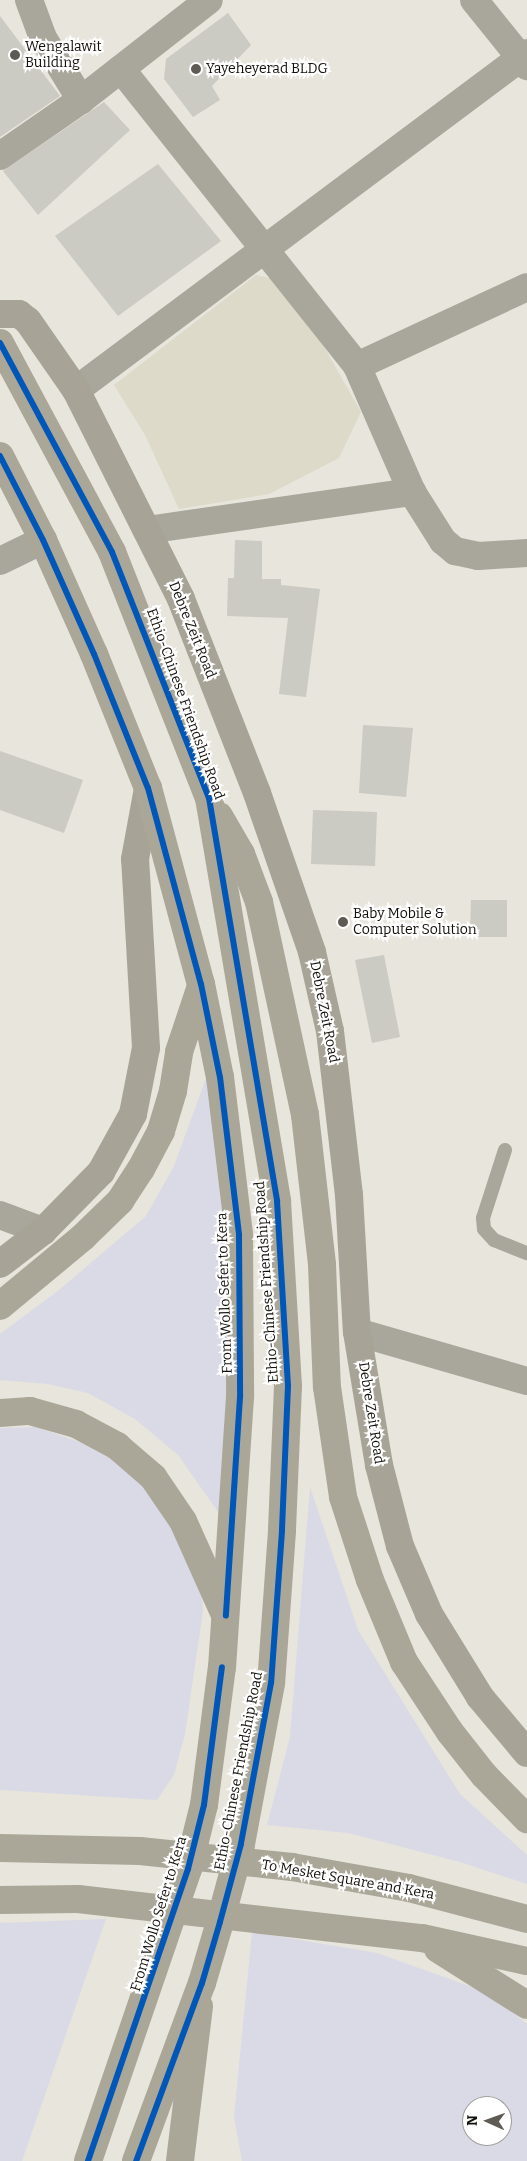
<!DOCTYPE html>
<html>
<head>
<meta charset="utf-8">
<style>
	body { margin:0 }
	#map { position:relative; width:527px; height:2161px; overflow:hidden; background:#e7e5dc; font-family:Bitter,serif }
	div>[style] { position:absolute }
	[style*='--x'] { left:calc(var(--x)*1px); top:calc(var(--y)*1px); width:calc(var(--w)*1px); rotate:calc(var(--a)*1deg) }
	.built>* { inset:0; background:#dddac9 }
	.green>* { inset:0; background:#dadae6 }
	.building>* { inset:0; background:#cbcac3 }
	.lane>* { height:14px; margin:-7px; padding:0 7px; transform-origin:7px; border-radius:7px; background:#a9a69b }
	.street>* { height:28px; margin:-14px; padding:0 14px; transform-origin:14px; border-radius:14px; background:#a9a69b }
	.secondary>* { height:28px; margin:-14px; padding:0 14px; transform-origin:14px; border-radius:14px; background:#a7a497 }
	.primary>* { height:28px; margin:-14px; padding:0 14px; transform-origin:14px; border-radius:14px; background:#aba798 }
	.primary-bridge>* { height:28px; margin:-14px; padding:0 14px; transform-origin:14px; border-radius:14px; background:#aba798 }
	.cycleway>* { height:6px; margin:-3px; padding:0 3px; transform-origin:3px; border-radius:3px; background:#0057b8 }
	.dots>* { width:14px; height:14px; translate:-50% -50%; box-sizing:border-box; border:2px solid #fff; border-radius:50% }
	span { translate:-50% -50%; white-space:nowrap; text-align:center; line-height:1.15; -webkit-text-stroke:4.5px #fff; paint-order:stroke }
	.poi-label { font-size:14px; color:#12100b }
	.left { translate:0 -50%; text-align:left }
	.street-label { font-size:14px; color:#12100b }
	.north { position:absolute; left:462px; top:2096px; width:50px; height:50px; box-sizing:border-box; background:#fff; border:1px solid #a09f9d; border-radius:50%; rotate:272deg; font-size:14px; font-weight:700; line-height:20px; text-align:center; color:#12100b }
	.north::after { content:''; display:block; margin:auto; width:18px; height:22px; background:#5d5b54; clip-path:polygon(50% 0,100% 100%,50% 72%,0 100%) }
</style>
</head>
<body>
<div id="map">
	<div class="built">
		<i style="clip-path:polygon(256px 275px,278px 280px,318px 336px,361px 412px,339px 458px,269px 494px,179px 509px,145px 435px,114px 385px)"></i>
	</div>
	<div class="green">
		<i style="clip-path:polygon(209px 1070px,223px 1168px,231px 1315px,221px 1516px,178px 1455px,135px 1419px,88px 1393px,48px 1384px,0 1380px,0 1334px,59px 1290px,146px 1216px,174px 1166px)"></i>
		<i style="clip-path:polygon(36px 1427px,126px 1458px,201px 1561px,203px 1611px,185px 1734px,174px 1775px,157px 1800px,0 1790px,0 1428px)"></i>
		<i style="clip-path:polygon(310px 1487px,358px 1630px,460px 1794px,527px 1855px,527px 1884px,460px 1862px,348px 1833px,267px 1825px,290px 1737px)"></i>
		<i style="clip-path:polygon(106px 1919px,22px 2161px,0 2161px,0 1923px)"></i>
		<i style="clip-path:polygon(evenodd,252px 1932px,377px 1953px,486px 1992px,527px 2024px,527px 2161px,242px 2161px,234px 2117px,252px 1932px,472px 2106px,502px 2106px,502px 2136px,472px 2136px,472px 2106px)"></i>
	</div>
	<div class="building">
		<i style="clip-path:polygon(228px 13px,251px 45px,212px 86px,220px 100px,193px 117px,164px 79px,166px 59px)"></i>
		<i style="clip-path:polygon(0 16px,60px 96px,0 137px)"></i>
		<i style="clip-path:polygon(104px 102px,130px 130px,38px 215px,3px 171px)"></i>
		<i style="clip-path:polygon(158px 164px,221px 241px,118px 316px,55px 236px)"></i>
		<i style="clip-path:polygon(235px 540px,262px 541px,262px 579px,281px 579px,281px 585px,320px 589px,306px 697px,279px 694px,288px 618px,227px 616px,228px 578px,234px 578px)"></i>
		<i style="clip-path:polygon(363px 725px,413px 728px,406px 797px,359px 793px)"></i>
		<i style="clip-path:polygon(0 751px,83px 780px,64px 833px,0 810px)"></i>
		<i style="clip-path:polygon(313px 810px,377px 812px,375px 866px,311px 864px)"></i>
		<i style="clip-path:polygon(471px 900px,507px 900px,507px 937px,470px 937px)"></i>
		<i style="clip-path:polygon(384px 955px,400px 1037px,372px 1043px,355px 960px)"></i>
	</div>
	<div class="lane">
		<i style="--x:505;--y:1150;--w:71;--a:107.9"></i>
		<i style="--x:483;--y:1218;--w:11;--a:85"></i>
		<i style="--x:484;--y:1229;--w:15;--a:48"></i>
		<i style="--x:494;--y:1240;--w:35;--a:22"></i>
	</div>
	<div class="street">
		<i style="--x:29;--y:0;--w:40;--a:69.8"></i>
		<i style="--x:43;--y:38;--w:73;--a:58.5"></i>
		<i style="--x:474;--y:0;--w:85;--a:51.2"></i>
		<i style="--x:121;--y:69;--w:379;--a:51.5"></i>
		<i style="--x:357;--y:366;--w:137;--a:66.4"></i>
		<i style="--x:412;--y:492;--w:58;--a:57.7"></i>
		<i style="--x:443;--y:541;--w:16;--a:40"></i>
		<i style="--x:455;--y:551;--w:24;--a:12"></i>
		<i style="--x:478;--y:556;--w:49;--a:-3.5"></i>
		<i style="--x:0;--y:156;--w:98;--a:-34.7"></i>
		<i style="--x:81;--y:100;--w:162;--a:-38"></i>
		<i style="--x:357;--y:366;--w:187;--a:-24.9"></i>
		<i style="--x:76;--y:390;--w:563;--a:-36.77"></i>
		<i style="--x:147;--y:530;--w:268;--a:-8.2"></i>
		<i style="--x:0;--y:561;--w:48;--a:-26"></i>
		<i style="--x:0;--y:1215;--w:46;--a:20.4"></i>
		<i style="--x:357;--y:1332;--w:177;--a:16.1"></i>
	</div>
	<div class="secondary">
		<i style="--x:0;--y:314;--w:19;--a:0"></i>
		<i style="--x:19;--y:314;--w:11;--a:38"></i>
		<i style="--x:28;--y:321;--w:84;--a:55.2"></i>
		<i style="--x:76;--y:390;--w:234;--a:63.3"></i>
		<i style="--x:181;--y:599;--w:208;--a:68.6"></i>
		<i style="--x:257;--y:793;--w:168;--a:70.9"></i>
		<i style="--x:312;--y:952;--w:81;--a:77.2"></i>
		<i style="--x:330;--y:1031;--w:165;--a:83.4"></i>
		<i style="--x:349;--y:1195;--w:137;--a:86.7"></i>
		<i style="--x:357;--y:1332;--w:135;--a:80.6"></i>
		<i style="--x:379;--y:1465;--w:84;--a:75.5"></i>
		<i style="--x:400;--y:1546;--w:74;--a:66.9"></i>
		<i style="--x:429;--y:1614;--w:97;--a:58.4"></i>
		<i style="--x:480;--y:1697;--w:73;--a:50"></i>
		<i style="--x:0;--y:1264;--w:54;--a:-37.5"></i>
		<i style="--x:43;--y:1231;--w:83;--a:-45.5"></i>
		<i style="--x:101;--y:1172;--w:66;--a:-61.1"></i>
		<i style="--x:133;--y:1114;--w:67;--a:-78.9"></i>
		<i style="--x:146;--y:1048;--w:189;--a:-93.3"></i>
		<i style="--x:135;--y:859;--w:72;--a:-79.6"></i>
	</div>
	<div class="primary">
		<i style="--x:0;--y:343;--w:237;--a:61.8"></i>
		<i style="--x:112;--y:552;--w:264;--a:68.5"></i>
		<i style="--x:209;--y:798;--w:409;--a:80.4"></i>
		<i style="--x:277;--y:1201;--w:185;--a:86.6"></i>
		<i style="--x:288;--y:1386;--w:145;--a:92.4"></i>
		<i style="--x:282;--y:1531;--w:152;--a:94.1"></i>
		<i style="--x:0;--y:456;--w:94;--a:62.9"></i>
		<i style="--x:43;--y:540;--w:125;--a:65.9"></i>
		<i style="--x:94;--y:654;--w:144;--a:68.1"></i>
		<i style="--x:148;--y:788;--w:203;--a:74.9"></i>
		<i style="--x:201;--y:984;--w:95;--a:78.5"></i>
		<i style="--x:220;--y:1077;--w:159;--a:83.1"></i>
		<i style="--x:239;--y:1235;--w:162;--a:89.6"></i>
		<i style="--x:240;--y:1397;--w:271;--a:93.8"></i>
		<i style="--x:219;--y:816;--w:44;--a:59.9"></i>
		<i style="--x:241;--y:854;--w:51;--a:69.4"></i>
		<i style="--x:259;--y:902;--w:218;--a:77.8"></i>
		<i style="--x:305;--y:1115;--w:151;--a:83.5"></i>
		<i style="--x:322;--y:1265;--w:122;--a:87.7"></i>
		<i style="--x:327;--y:1387;--w:111;--a:81.7"></i>
		<i style="--x:343;--y:1497;--w:87;--a:72"></i>
		<i style="--x:370;--y:1580;--w:89;--a:67.5"></i>
		<i style="--x:404;--y:1662;--w:84;--a:56.7"></i>
		<i style="--x:450;--y:1732;--w:55;--a:51.7"></i>
		<i style="--x:484;--y:1775;--w:62;--a:45.7"></i>
		<i style="--x:0;--y:1306;--w:108;--a:-39.7"></i>
		<i style="--x:83;--y:1237;--w:52;--a:-44.2"></i>
		<i style="--x:120;--y:1201;--w:38;--a:-57"></i>
		<i style="--x:141;--y:1169;--w:43;--a:-62.2"></i>
		<i style="--x:161;--y:1131;--w:42;--a:-73.3"></i>
		<i style="--x:173;--y:1091;--w:39;--a:-81"></i>
		<i style="--x:179;--y:1052;--w:70;--a:-71.6"></i>
		<i style="--x:0;--y:1413;--w:30;--a:-4"></i>
		<i style="--x:30;--y:1411;--w:48;--a:15.8"></i>
		<i style="--x:76;--y:1424;--w:47;--a:28.2"></i>
		<i style="--x:117;--y:1446;--w:48;--a:40.7"></i>
		<i style="--x:153;--y:1477;--w:53;--a:55.7"></i>
		<i style="--x:183;--y:1521;--w:103;--a:65.9"></i>
		<i style="--x:0;--y:1848;--w:140;--a:1.2"></i>
		<i style="--x:140;--y:1851;--w:153;--a:6"></i>
		<i style="--x:292;--y:1867;--w:119;--a:10.2"></i>
		<i style="--x:409;--y:1888;--w:122;--a:14.7"></i>
		<i style="--x:0;--y:1900;--w:78;--a:-0.7"></i>
		<i style="--x:78;--y:1899;--w:346;--a:6.5"></i>
		<i style="--x:422;--y:1938;--w:107;--a:12.4"></i>
		<i style="--x:438;--y:1949;--w:105;--a:32.2"></i>
		<i style="--x:180;--y:2161;--w:156;--a:-83"></i>
	</div>
	<div class="primary-bridge">
		<i style="--x:88;--y:2161;--w:309;--a:-71.1"></i>
		<i style="--x:188;--y:1869;--w:66;--a:-76"></i>
		<i style="--x:204;--y:1805;--w:139;--a:-82.6"></i>
		<i style="--x:136;--y:2161;--w:190;--a:-69.7"></i>
		<i style="--x:202;--y:1983;--w:64;--a:-73.6"></i>
		<i style="--x:220;--y:1922;--w:81;--a:-74.9"></i>
		<i style="--x:241;--y:1844;--w:164;--a:-79.4"></i>
	</div>
	<div class="cycleway">
		<i style="--x:0;--y:343;--w:237;--a:61.8"></i>
		<i style="--x:112;--y:552;--w:264;--a:68.5"></i>
		<i style="--x:209;--y:798;--w:409;--a:80.4"></i>
		<i style="--x:277;--y:1201;--w:185;--a:86.6"></i>
		<i style="--x:288;--y:1386;--w:145;--a:92.4"></i>
		<i style="--x:282;--y:1531;--w:152;--a:94.1"></i>
		<i style="--x:271;--y:1683;--w:164;--a:100.6"></i>
		<i style="--x:241;--y:1844;--w:81;--a:105.1"></i>
		<i style="--x:220;--y:1922;--w:64;--a:106.4"></i>
		<i style="--x:202;--y:1983;--w:190;--a:110.3"></i>
		<i style="--x:0;--y:456;--w:94;--a:62.9"></i>
		<i style="--x:43;--y:540;--w:125;--a:65.9"></i>
		<i style="--x:94;--y:654;--w:144;--a:68.1"></i>
		<i style="--x:148;--y:788;--w:203;--a:74.9"></i>
		<i style="--x:201;--y:984;--w:95;--a:78.5"></i>
		<i style="--x:220;--y:1077;--w:159;--a:83.1"></i>
		<i style="--x:239;--y:1235;--w:162;--a:89.6"></i>
		<i style="--x:240;--y:1397;--w:219;--a:93.7"></i>
		<i style="--x:88;--y:2161;--w:309;--a:-71.1"></i>
		<i style="--x:188;--y:1869;--w:66;--a:-76"></i>
		<i style="--x:204;--y:1805;--w:139;--a:-82.6"></i>
	</div>
	<div class="dots">
		<i style="left:15px;top:55px;background:#5d5b54"></i>
		<i style="left:196px;top:69px;background:#5d5b54"></i>
		<i style="left:343px;top:922px;background:#5d5b54"></i>
	</div>
	<div class="poi-label">
		<span class="left" style="left:25px;top:55px">Wengalawit<br>Building</span>
		<span class="left" style="left:206px;top:69px">Yayeheyerad BLDG</span>
		<span class="left" style="left:353px;top:922px">Baby Mobile &amp;<br>Computer Solution</span>
	</div>
	<div class="street-label">
		<span style="left:192px;top:630px;rotate:68deg">Debre Zeit Road</span>
		<span style="left:185px;top:704px;rotate:70deg">Ethio-Chinese Friendship Road</span>
		<span style="left:324px;top:1012px;rotate:79deg">Debre Zeit Road</span>
		<span style="left:267px;top:1282px;rotate:-94deg">Ethio-Chinese Friendship Road</span>
		<span style="left:225px;top:1293px;rotate:-92deg">From Wollo Sefer to Kera</span>
		<span style="left:371px;top:1413px;rotate:81deg">Debre Zeit Road</span>
		<span style="left:239px;top:1771px;rotate:-79deg">Ethio-Chinese Friendship Road</span>
		<span style="left:348px;top:1880px;rotate:10deg">To Mesket Square and Kera</span>
		<span style="left:159px;top:1914px;rotate:-73deg">From Wollo Sefer to Kera</span>
	</div>
	<div class="north">N</div>
</div>
</body>
</html>
